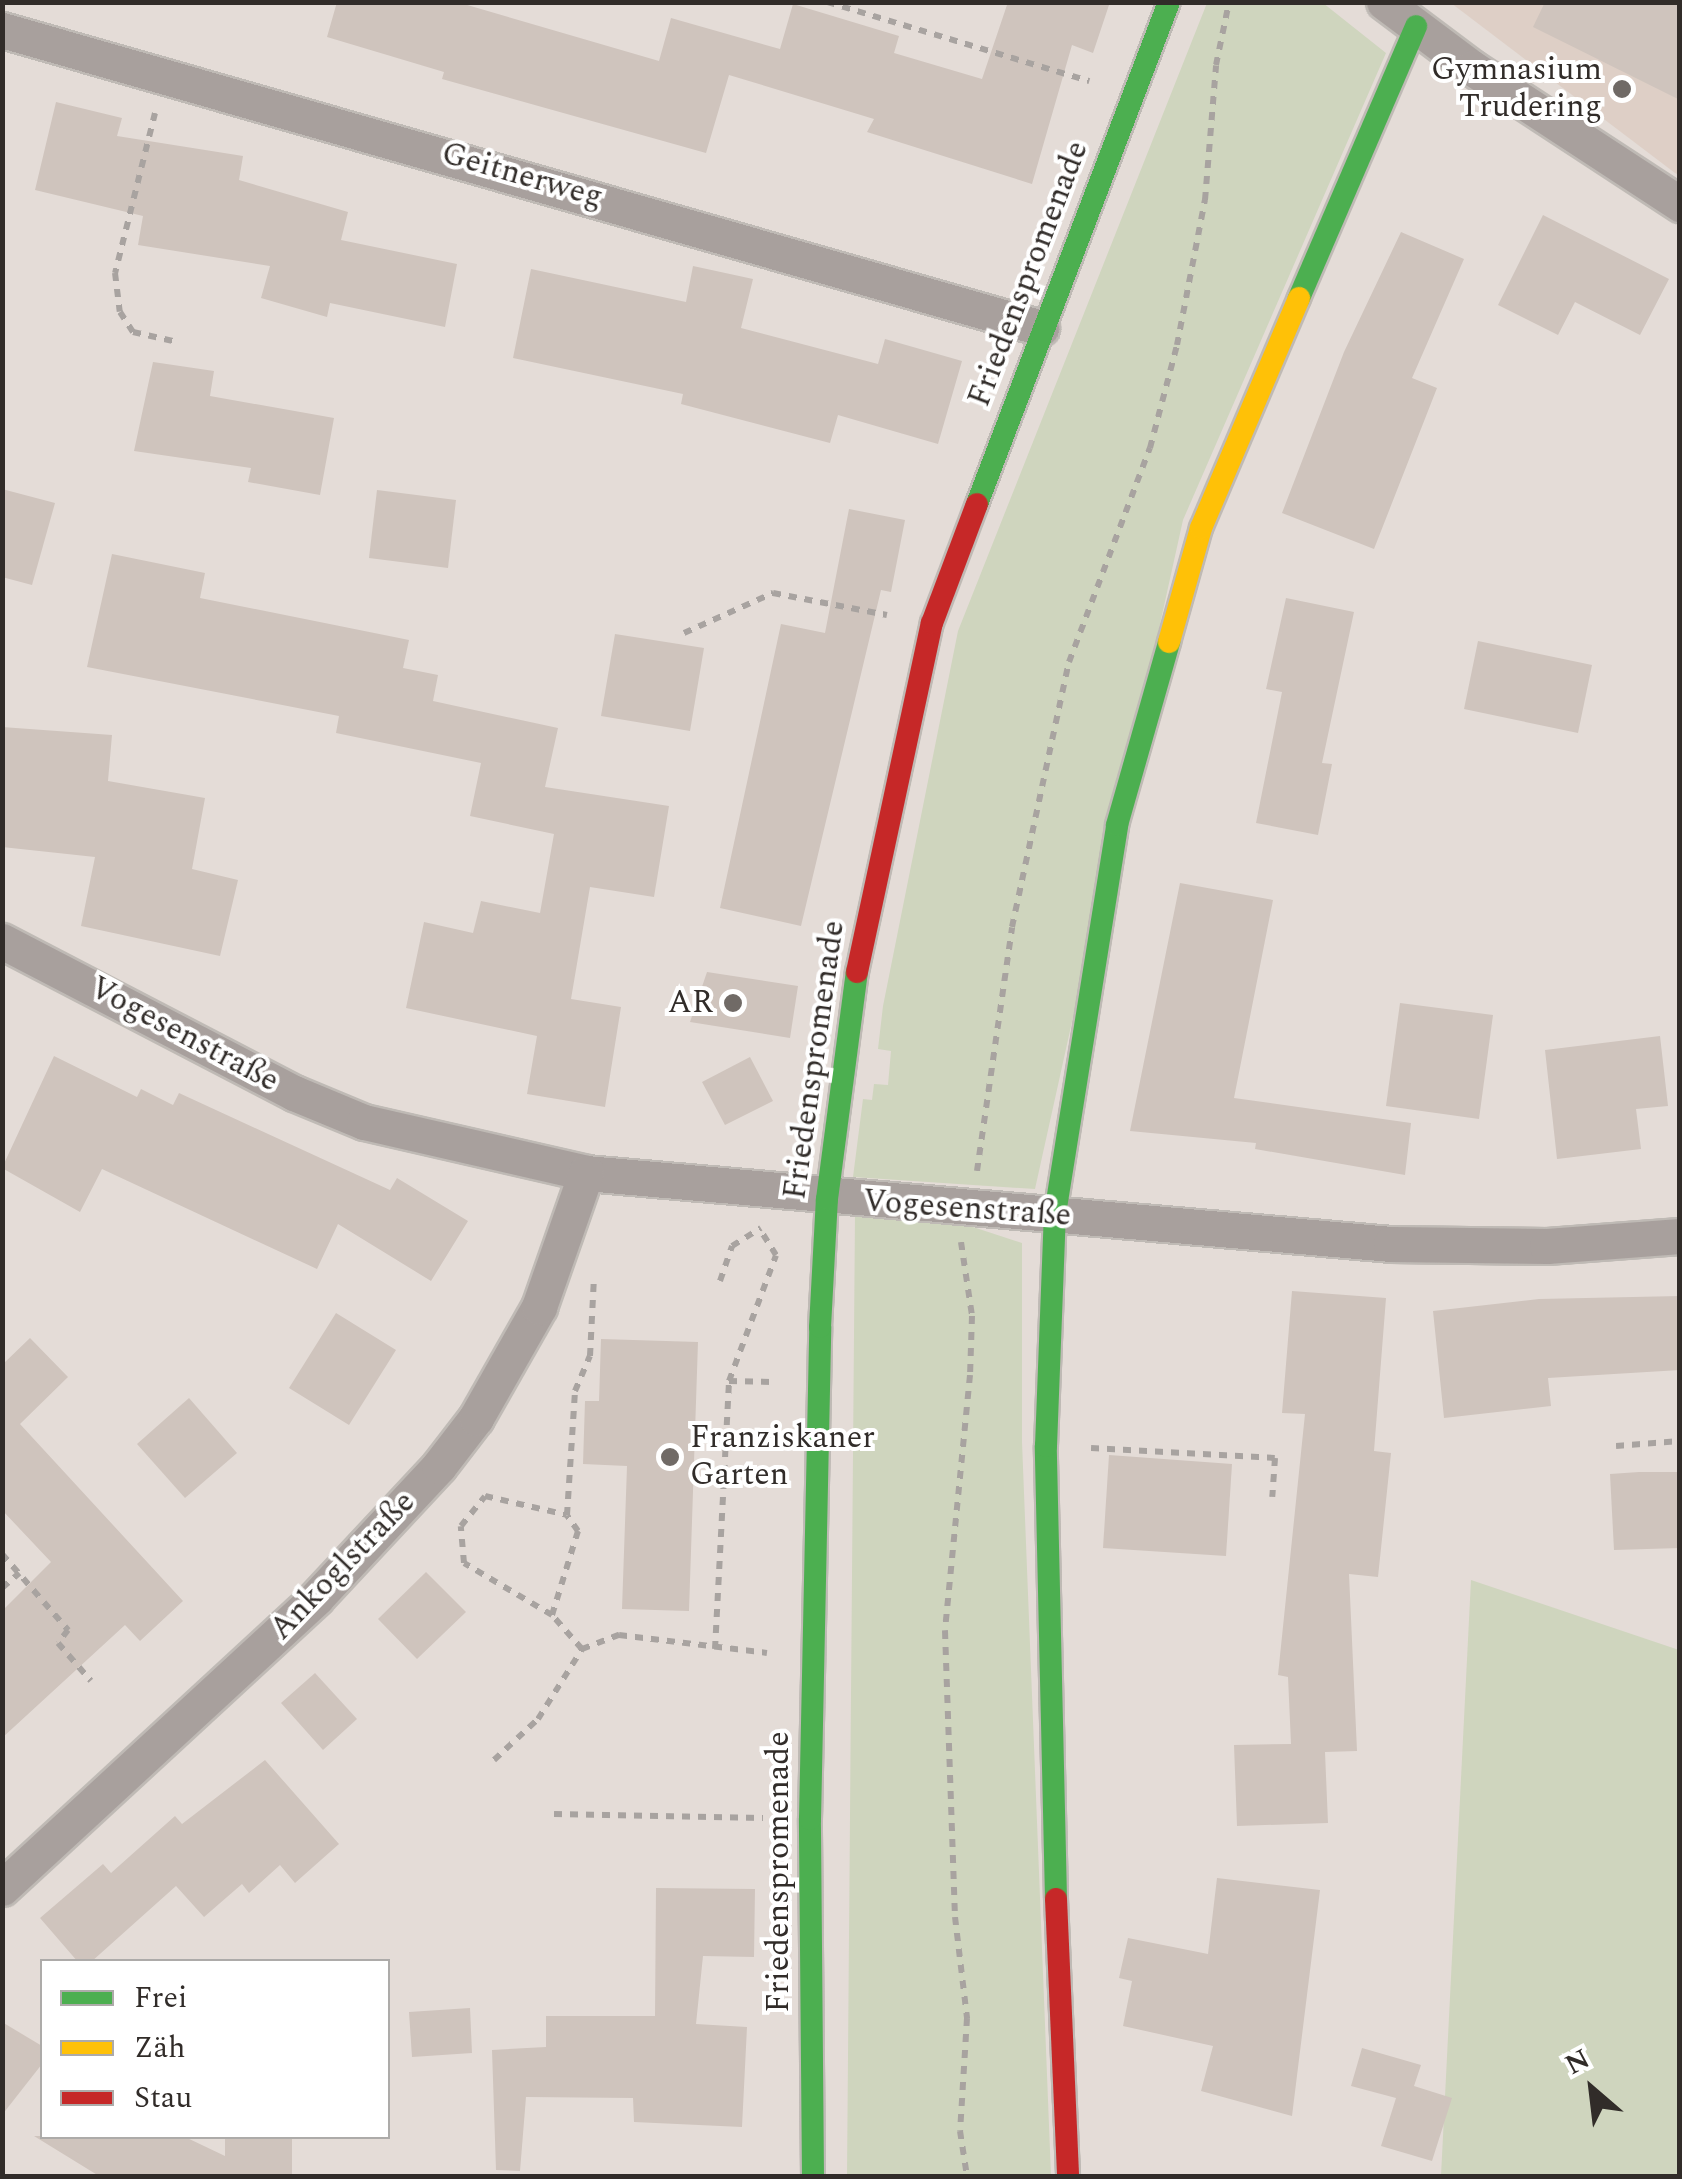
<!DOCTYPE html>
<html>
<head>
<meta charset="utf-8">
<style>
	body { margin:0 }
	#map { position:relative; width:1682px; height:2179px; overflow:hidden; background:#e4dcd7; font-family:Spectral,serif }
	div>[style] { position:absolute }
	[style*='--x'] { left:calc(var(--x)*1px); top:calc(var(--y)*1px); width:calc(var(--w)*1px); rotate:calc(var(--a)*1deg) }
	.built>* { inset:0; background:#decfc6 }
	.green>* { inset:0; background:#cfd5be }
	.building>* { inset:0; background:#cfc4bd }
	.path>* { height:6px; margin-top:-3px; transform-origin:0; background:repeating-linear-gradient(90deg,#a8a3a0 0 8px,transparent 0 16px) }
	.roads { filter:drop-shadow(2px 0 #bfbab5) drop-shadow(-2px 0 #bfbab5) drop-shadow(0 2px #bfbab5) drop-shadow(0 -2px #bfbab5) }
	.street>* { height:35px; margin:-17.5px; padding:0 17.5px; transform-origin:17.5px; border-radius:17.5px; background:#a8a09d }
	.fast>* { height:22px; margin:-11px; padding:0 11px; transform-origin:11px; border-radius:11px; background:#4caf50 }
	.slow>* { height:22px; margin:-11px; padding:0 11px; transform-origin:11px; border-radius:11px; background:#ffc107 }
	.jam>* { height:22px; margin:-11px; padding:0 11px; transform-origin:11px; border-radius:11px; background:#c62828 }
	.dots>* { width:28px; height:28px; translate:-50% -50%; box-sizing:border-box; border:5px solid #fff; border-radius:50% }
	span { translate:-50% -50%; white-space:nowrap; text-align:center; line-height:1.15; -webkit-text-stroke:8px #fff; paint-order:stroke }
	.poi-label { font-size:32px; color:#312c29 }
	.right { translate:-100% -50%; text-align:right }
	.left { translate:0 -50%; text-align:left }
	.street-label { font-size:32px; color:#312c29 }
	.frame { position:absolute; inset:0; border:5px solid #312c29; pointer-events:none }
	.legend { position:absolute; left:40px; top:1959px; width:350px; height:180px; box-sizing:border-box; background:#fff; border:2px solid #adaba9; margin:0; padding:12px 18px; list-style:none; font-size:30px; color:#312c29 }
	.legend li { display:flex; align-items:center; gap:20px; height:50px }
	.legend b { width:50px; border:2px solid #adaba9 }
	.north { position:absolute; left:1542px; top:2039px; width:100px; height:100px; -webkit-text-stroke:8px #fff; paint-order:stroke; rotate:332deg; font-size:28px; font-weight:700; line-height:40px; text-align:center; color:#312c29 }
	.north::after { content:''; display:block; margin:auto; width:35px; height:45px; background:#312c29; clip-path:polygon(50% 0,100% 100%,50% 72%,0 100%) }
</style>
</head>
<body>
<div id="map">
	<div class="built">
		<i style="clip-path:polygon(1451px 3px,1679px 3px,1679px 175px,1675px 173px)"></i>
	</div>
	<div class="green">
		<i style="clip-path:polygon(1207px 3px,1323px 3px,1386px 53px,1183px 520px,1035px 1189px,853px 1177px,863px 1099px,872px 1100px,874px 1084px,888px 1085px,891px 1051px,878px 1049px,883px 1006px,958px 631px)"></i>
		<i style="clip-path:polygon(855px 1214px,973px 1227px,1022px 1243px,1022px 1442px,1051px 2176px,847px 2176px)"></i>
		<i style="clip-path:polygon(1471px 1580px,1679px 1650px,1679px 2176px,1441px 2176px)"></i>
	</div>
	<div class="building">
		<i style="clip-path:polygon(337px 2px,457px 2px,659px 61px,671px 18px,780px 49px,793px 4px,899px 36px,894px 53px,982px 79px,1008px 2px,1110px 2px,1093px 53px,1072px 45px,1032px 184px,867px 132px,874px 119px,729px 75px,706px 153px,442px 79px,444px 72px,327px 37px)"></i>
		<i style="clip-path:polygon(1545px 2px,1680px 2px,1680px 100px,1533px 27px)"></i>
		<i style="clip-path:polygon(56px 102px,122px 118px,117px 136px,243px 156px,239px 180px,348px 212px,341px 240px,457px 264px,445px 327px,330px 303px,327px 317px,261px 298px,270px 266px,138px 245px,143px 216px,35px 190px)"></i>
		<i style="clip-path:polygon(1543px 215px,1669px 279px,1640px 335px,1575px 302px,1558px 335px,1498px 305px)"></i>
		<i style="clip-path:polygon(1401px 232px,1464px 259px,1412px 378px,1437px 388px,1374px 549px,1282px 513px,1344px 352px)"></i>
		<i style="clip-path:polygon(693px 266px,753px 279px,741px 328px,878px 364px,885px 339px,962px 361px,938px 444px,838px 415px,830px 443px,681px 404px,683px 394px,513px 358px,531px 269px,686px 302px)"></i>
		<i style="clip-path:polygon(153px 362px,214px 371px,210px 396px,334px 418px,320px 495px,248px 482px,251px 468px,134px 451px)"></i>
		<i style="clip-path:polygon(2px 489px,55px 503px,32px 585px,2px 577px)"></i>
		<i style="clip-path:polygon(377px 490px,456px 500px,448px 568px,369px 558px)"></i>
		<i style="clip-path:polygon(849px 509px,905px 520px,891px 592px,881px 590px,801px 926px,720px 908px,781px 624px,825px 633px)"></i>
		<i style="clip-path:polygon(112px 554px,205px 573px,200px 598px,409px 640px,403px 668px,438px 675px,433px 701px,558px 728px,545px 787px,669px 806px,654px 897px,590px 887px,571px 999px,621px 1007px,605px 1107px,527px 1094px,537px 1036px,406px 1008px,424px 922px,473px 933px,481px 901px,540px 913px,554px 834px,470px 816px,481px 763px,336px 733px,339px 716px,87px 667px)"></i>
		<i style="clip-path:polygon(1286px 598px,1354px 612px,1322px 763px,1332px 764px,1318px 835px,1256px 823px,1282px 692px,1266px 689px)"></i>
		<i style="clip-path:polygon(615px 634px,704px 648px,690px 731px,601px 716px)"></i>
		<i style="clip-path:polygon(1478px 641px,1592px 665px,1578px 733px,1464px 709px)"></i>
		<i style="clip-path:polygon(2px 727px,112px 735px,108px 781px,205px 798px,192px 869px,238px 880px,220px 956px,81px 926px,95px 857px,2px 847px)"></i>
		<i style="clip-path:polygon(1180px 883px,1273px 900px,1234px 1098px,1411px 1123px,1405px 1175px,1255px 1149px,1256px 1143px,1130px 1131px)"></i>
		<i style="clip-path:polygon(707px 972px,798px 986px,790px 1038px,690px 1022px)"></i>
		<i style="clip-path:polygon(1400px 1003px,1493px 1015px,1479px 1119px,1386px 1106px)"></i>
		<i style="clip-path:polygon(1660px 1036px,1668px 1106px,1636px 1109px,1641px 1149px,1557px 1159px,1545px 1050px)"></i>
		<i style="clip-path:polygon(54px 1056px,137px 1097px,141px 1089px,173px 1105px,179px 1093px,390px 1190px,397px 1178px,468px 1221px,431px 1281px,338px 1224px,317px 1269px,102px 1169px,80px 1212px,2px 1168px)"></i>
		<i style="clip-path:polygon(750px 1057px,773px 1101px,725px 1125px,702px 1082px)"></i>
		<i style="clip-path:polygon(1292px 1291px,1386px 1298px,1374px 1451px,1391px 1453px,1378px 1577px,1349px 1574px,1357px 1751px,1325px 1752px,1328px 1823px,1237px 1826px,1234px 1745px,1291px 1744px,1288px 1677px,1278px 1675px,1305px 1414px,1282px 1413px)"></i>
		<i style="clip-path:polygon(1680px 1296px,1680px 1370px,1548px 1378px,1551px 1406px,1444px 1418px,1433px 1311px,1539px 1299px)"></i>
		<i style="clip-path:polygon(336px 1313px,396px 1350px,349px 1425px,289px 1388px)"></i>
		<i style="clip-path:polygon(30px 1338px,68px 1377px,20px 1424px,183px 1601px,140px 1641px,125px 1625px,2px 1738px,2px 1611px,51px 1562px,2px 1510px,2px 1365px)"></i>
		<i style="clip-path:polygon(601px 1339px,698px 1342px,689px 1611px,622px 1609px,627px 1466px,583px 1464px,585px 1401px,599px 1401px)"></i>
		<i style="clip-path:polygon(189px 1398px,237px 1453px,185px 1498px,137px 1444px)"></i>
		<i style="clip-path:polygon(1109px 1455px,1232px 1464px,1226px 1556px,1103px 1548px)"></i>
		<i style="clip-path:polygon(1639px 1472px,1680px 1472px,1680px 1548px,1614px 1550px,1610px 1474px)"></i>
		<i style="clip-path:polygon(426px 1572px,466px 1612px,417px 1659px,378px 1619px)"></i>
		<i style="clip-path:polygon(315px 1673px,357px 1719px,323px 1750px,281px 1703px)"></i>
		<i style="clip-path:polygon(265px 1760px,339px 1844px,295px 1883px,280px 1865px,249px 1893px,242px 1884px,204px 1917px,176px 1886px,91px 1962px,78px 1962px,40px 1918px,103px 1864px,111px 1873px,175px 1816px,182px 1824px)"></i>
		<i style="clip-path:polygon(1217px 1878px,1320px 1890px,1292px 2116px,1201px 2091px,1213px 2046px,1123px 2026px,1132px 1981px,1119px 1978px,1128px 1938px,1208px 1954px)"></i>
		<i style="clip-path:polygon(656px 1888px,755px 1889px,754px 1957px,703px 1956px,696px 2024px,747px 2027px,742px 2127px,634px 2122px,633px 2098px,526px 2097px,520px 2171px,496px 2170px,492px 2050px,546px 2047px,546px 2016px,655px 2016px)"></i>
		<i style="clip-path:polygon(470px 2008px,472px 2053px,412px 2057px,409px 2012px)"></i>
		<i style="clip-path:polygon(2px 2022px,42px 2046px,42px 2064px,2px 2115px)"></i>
		<i style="clip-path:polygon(1362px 2048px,1421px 2065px,1414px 2086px,1452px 2098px,1432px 2161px,1381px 2146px,1396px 2098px,1351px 2086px)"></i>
		<i style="clip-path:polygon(34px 2136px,183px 2136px,225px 2156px,225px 2136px,292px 2136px,292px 2176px,99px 2176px)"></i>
	</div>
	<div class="path">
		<i style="--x:827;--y:2;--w:274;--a:16.8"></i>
		<i style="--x:155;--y:113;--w:165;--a:104"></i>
		<i style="--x:115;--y:273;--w:39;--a:83"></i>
		<i style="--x:120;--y:312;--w:24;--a:57"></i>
		<i style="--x:133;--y:332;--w:41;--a:12.7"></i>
		<i style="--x:684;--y:633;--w:98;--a:-24.2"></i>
		<i style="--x:773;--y:593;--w:116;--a:10.9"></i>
		<i style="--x:977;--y:1171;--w:246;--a:-81.8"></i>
		<i style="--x:1012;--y:927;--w:271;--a:-77.9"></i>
		<i style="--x:1069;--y:662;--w:229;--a:-69.3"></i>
		<i style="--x:1150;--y:448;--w:106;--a:-75.3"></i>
		<i style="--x:1177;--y:345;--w:148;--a:-79.1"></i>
		<i style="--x:1205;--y:200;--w:135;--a:-85.3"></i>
		<i style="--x:1216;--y:65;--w:64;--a:-78.3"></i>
		<i style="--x:961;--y:1242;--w:75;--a:81.5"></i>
		<i style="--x:972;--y:1316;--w:59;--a:91.9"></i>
		<i style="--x:970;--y:1375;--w:257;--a:95.6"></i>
		<i style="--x:945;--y:1631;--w:286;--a:88"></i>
		<i style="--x:955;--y:1917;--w:102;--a:83.2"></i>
		<i style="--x:967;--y:2018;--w:113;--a:93.5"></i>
		<i style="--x:960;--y:2131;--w:46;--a:81.2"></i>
		<i style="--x:720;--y:1281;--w:37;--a:-71"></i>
		<i style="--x:732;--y:1246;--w:34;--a:-32"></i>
		<i style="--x:729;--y:1381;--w:43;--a:1.3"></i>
		<i style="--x:1616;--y:1446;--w:64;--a:-4.5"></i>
		<i style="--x:1091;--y:1448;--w:184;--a:3.1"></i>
		<i style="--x:1275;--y:1458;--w:39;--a:94"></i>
		<i style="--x:2;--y:1554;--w:101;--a:49"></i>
		<i style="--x:68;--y:1630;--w:16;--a:128"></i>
		<i style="--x:58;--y:1643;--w:50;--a:49"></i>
		<i style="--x:2;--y:1588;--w:23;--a:-41"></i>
		<i style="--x:552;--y:1615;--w:102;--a:-149.4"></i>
		<i style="--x:464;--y:1563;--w:37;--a:-95"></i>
		<i style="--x:461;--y:1526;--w:38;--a:-51"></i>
		<i style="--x:485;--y:1496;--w:84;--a:13"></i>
		<i style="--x:582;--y:1649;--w:40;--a:-21"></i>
		<i style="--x:619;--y:1635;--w:149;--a:6.9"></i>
		<i style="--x:715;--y:1649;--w:268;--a:-87"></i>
		<i style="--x:729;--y:1381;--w:134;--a:-69.5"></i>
		<i style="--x:776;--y:1255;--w:31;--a:-122"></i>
		<i style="--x:494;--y:1760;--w:60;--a:-43"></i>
		<i style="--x:538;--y:1719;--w:83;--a:-57.8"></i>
		<i style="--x:582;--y:1649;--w:45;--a:-131.4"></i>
		<i style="--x:552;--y:1615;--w:88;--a:-72.8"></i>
		<i style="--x:578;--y:1531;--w:19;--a:-125"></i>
		<i style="--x:567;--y:1515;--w:124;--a:-86.3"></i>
		<i style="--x:575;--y:1391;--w:38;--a:-67"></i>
		<i style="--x:590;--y:1356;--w:80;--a:-87.1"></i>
		<i style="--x:554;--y:1814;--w:209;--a:1.1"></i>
	</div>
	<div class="roads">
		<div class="street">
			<i style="--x:1384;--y:2;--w:110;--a:36.9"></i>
			<i style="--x:1472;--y:68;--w:249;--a:33.2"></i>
			<i style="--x:2;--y:30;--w:1081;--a:16"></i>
			<i style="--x:2;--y:941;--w:329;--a:27.5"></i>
			<i style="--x:294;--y:1093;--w:76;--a:22.5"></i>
			<i style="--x:364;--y:1122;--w:228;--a:12.9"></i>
			<i style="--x:586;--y:1173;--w:808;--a:5.04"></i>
			<i style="--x:1391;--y:1244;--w:156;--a:0.7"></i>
			<i style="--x:1547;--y:1246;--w:133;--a:-4.3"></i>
			<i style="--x:2;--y:1888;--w:427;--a:-42.7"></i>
			<i style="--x:316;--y:1598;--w:180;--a:-47"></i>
			<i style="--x:439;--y:1466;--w:61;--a:-52.4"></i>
			<i style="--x:476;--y:1418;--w:128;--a:-60.4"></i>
			<i style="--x:539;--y:1307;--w:142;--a:-70.7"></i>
		</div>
		<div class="fast">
			<i style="--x:1299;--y:298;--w:296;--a:-66.7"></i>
			<i style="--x:977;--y:504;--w:537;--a:-69.07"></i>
			<i style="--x:1056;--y:1899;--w:453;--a:-91.3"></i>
			<i style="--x:1046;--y:1446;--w:232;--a:-87.8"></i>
			<i style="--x:1055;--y:1214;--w:394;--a:-80.9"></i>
			<i style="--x:1117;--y:825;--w:190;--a:-74.1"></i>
			<i style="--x:813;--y:2176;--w:357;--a:-90.5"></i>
			<i style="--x:810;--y:1819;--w:492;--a:-88.8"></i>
			<i style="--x:820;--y:1327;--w:128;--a:-86.9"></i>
			<i style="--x:827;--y:1199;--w:229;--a:-82.5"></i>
		</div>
		<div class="slow">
			<i style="--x:1169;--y:642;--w:118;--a:-74.3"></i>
			<i style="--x:1201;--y:528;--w:250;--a:-66.9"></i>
		</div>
		<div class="jam">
			<i style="--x:857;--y:972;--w:357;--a:-77.9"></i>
			<i style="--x:932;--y:623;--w:127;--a:-69.3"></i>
			<i style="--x:1056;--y:1899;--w:277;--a:87.5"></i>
		</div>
	</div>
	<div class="dots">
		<i style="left:1622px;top:89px;background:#706a66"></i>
		<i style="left:733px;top:1003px;background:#706a66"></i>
		<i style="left:670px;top:1457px;background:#706a66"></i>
	</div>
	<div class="poi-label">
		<span class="right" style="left:1602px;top:89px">Gymnasium<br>Trudering</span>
		<span class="right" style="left:713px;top:1003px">AR</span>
		<span class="left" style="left:690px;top:1457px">Franziskaner<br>Garten</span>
	</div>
	<div class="street-label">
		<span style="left:522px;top:176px;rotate:16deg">Geitnerweg</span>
		<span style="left:1029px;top:274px;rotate:-69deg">Friedenspromenade</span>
		<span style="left:184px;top:1035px;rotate:28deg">Vogesenstraße</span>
		<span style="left:815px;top:1060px;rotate:-82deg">Friedenspromenade</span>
		<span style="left:967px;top:1209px;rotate:4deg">Vogesenstraße</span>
		<span style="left:343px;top:1566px;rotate:-46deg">Ankoglstraße</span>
		<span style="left:779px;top:1872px;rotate:-90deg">Friedenspromenade</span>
	</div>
	<div class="frame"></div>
	<ul class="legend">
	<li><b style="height:12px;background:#4caf50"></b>Frei</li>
	<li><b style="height:12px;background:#ffc107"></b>Zäh</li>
	<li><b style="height:12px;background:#c62828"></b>Stau</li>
	</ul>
	<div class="north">N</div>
</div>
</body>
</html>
